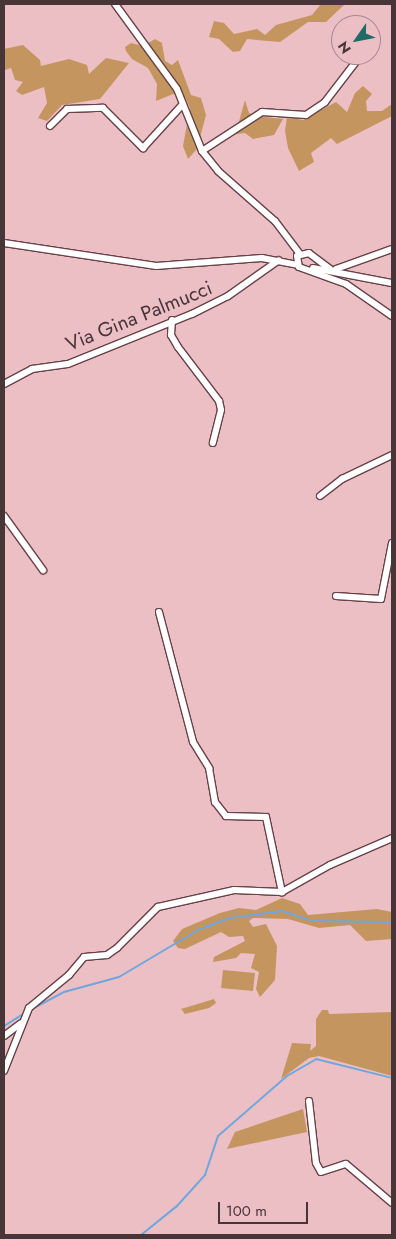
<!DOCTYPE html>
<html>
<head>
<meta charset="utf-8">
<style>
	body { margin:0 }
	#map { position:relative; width:396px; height:1239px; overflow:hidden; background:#ecbfc5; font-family:Jost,sans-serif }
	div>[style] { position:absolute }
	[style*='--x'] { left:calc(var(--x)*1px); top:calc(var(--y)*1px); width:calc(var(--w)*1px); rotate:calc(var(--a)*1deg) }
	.green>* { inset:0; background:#c5955f }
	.stream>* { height:2px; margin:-1px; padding:0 1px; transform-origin:1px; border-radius:1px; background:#6ea7de }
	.roads { filter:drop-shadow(1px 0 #674248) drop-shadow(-1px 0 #674248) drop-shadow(0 1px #674248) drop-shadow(0 -1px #674248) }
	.street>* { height:6px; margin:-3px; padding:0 3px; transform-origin:3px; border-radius:3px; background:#fff }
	span { translate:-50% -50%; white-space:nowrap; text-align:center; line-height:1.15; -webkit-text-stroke:4px #ecbfc5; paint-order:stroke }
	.street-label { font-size:20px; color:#473538 }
	.frame { position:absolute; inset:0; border:5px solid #473538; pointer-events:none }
	.north { position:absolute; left:331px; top:15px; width:50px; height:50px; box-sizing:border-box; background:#ecbfc5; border:1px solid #aa888d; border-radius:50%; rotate:237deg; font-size:14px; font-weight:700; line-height:20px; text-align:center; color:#473538 }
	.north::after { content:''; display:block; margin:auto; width:18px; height:22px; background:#1f6b66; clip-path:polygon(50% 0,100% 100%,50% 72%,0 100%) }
	.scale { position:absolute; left:218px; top:1202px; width:90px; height:22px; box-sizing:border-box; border:2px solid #473538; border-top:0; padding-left:6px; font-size:15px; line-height:18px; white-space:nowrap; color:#473538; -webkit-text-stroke:4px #ecbfc5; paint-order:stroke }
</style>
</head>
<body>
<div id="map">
	<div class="green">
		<i style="clip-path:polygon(321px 4px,345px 4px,326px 22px,308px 22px,280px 42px,247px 39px,240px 51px,233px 52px,219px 39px,209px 37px,214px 21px,224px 23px,234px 34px,257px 29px,265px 35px,276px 25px,312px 15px)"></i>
		<i style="clip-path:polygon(155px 39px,162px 43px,165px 61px,172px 65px,178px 60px,191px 95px,201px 98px,206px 115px,197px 149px,188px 159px,183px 146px,190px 108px,185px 97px,173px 94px,156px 101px,157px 84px,148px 68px,132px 59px,126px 51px,125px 47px,131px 43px,143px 46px)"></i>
		<i style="clip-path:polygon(23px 45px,40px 60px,41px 66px,69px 59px,87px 65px,89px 74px,106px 58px,129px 63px,100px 99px,62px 105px,47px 121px,38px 118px,47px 103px,44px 87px,22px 95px,16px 91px,23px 82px,15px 80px,11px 68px,5px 70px,4px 82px,4px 49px)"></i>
		<i style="clip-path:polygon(363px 86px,372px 94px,366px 101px,367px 111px,382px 111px,392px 104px,392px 116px,337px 144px,331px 138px,311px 153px,314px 162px,299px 171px,288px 148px,285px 131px,287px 117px,303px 120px,336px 102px,347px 112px,355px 93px)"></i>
		<i style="clip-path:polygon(245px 100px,249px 113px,255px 116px,283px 119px,274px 135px,253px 139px,245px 133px,230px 135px,237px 129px)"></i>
		<i style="clip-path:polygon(282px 898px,300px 904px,308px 915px,377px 909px,392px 912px,392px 939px,366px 941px,350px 925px,319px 928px,288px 919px,253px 918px,249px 921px,253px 927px,266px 924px,277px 946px,275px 980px,260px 997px,256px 989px,259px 972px,251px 968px,255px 954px,241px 953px,236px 958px,213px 962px,214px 957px,245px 941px,243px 936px,229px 937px,221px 932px,185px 949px,178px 948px,173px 941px,182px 929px,220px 913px,239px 908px,256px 910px)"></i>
		<i style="clip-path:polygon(223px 970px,255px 973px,253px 991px,221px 988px)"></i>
		<i style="clip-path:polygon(214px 999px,216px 1003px,209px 1008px,185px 1014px,181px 1009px)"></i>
		<i style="clip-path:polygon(322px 1010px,328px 1010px,329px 1014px,392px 1012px,392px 1076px,319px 1056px,309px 1058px,281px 1079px,292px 1043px,311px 1044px,310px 1051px,316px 1046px,316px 1019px)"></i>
		<i style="clip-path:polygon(303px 1109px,307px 1132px,227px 1149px,235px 1132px)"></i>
	</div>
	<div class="stream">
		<i style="--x:32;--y:1009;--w:36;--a:-28"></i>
		<i style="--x:64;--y:992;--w:57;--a:-15.3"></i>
		<i style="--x:119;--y:977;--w:94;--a:-30.7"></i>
		<i style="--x:200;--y:929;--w:33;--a:-20"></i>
		<i style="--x:231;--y:918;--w:51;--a:-7.8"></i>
		<i style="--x:282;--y:911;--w:32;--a:18"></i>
		<i style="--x:312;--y:921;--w:80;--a:0.7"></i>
		<i style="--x:4;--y:1026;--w:25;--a:-32"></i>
		<i style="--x:141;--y:1235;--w:46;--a:-38.9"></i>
		<i style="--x:177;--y:1206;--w:42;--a:-47.9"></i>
		<i style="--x:205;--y:1175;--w:41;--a:-71.6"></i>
		<i style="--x:218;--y:1136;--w:91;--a:-41"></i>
		<i style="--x:287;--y:1076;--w:34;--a:-30"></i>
		<i style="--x:316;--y:1059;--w:78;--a:14"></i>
	</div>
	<div class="roads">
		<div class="street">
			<i style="--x:115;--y:4;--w:105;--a:53.9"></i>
			<i style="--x:177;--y:89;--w:67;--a:68"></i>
			<i style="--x:202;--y:151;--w:26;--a:51"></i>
			<i style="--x:218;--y:171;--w:76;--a:41.3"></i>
			<i style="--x:275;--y:221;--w:41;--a:52.9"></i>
			<i style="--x:50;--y:126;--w:24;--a:-45"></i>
			<i style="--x:67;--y:109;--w:36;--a:-2"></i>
			<i style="--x:103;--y:108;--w:57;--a:45"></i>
			<i style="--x:143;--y:148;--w:59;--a:-47.7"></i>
			<i style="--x:202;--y:151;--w:72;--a:-33"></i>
			<i style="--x:262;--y:112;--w:44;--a:3.9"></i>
			<i style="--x:306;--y:115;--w:23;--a:-34"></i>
			<i style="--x:325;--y:102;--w:59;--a:-52.5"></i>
			<i style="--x:4;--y:243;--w:154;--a:8.6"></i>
			<i style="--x:156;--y:266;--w:106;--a:-4.3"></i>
			<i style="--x:262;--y:258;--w:36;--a:11"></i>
			<i style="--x:313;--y:268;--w:80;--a:10.8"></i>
			<i style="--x:330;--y:269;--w:26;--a:-143"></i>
			<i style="--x:309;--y:253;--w:12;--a:166"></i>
			<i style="--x:297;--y:256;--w:11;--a:80"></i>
			<i style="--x:299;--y:267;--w:50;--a:19.9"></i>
			<i style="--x:346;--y:284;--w:56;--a:34.8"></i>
			<i style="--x:336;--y:269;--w:59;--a:-19.7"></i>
			<i style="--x:172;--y:320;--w:15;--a:94"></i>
			<i style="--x:171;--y:335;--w:14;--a:60"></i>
			<i style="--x:178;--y:347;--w:68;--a:52.8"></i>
			<i style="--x:219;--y:401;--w:9;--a:77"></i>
			<i style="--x:221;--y:410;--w:34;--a:104"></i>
			<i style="--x:4;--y:384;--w:32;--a:-28"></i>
			<i style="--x:32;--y:369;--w:36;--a:-8"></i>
			<i style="--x:68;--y:364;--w:134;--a:-22"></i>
			<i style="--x:192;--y:314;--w:40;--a:-26.6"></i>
			<i style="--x:228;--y:296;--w:62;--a:-35.2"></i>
			<i style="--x:320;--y:496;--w:28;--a:-38"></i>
			<i style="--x:342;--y:479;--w:55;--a:-25.6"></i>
			<i style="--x:4;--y:516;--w:67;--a:54.2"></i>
			<i style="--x:336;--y:596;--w:45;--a:3.8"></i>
			<i style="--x:381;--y:599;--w:57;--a:-78.9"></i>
			<i style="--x:159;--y:612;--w:134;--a:75.3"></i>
			<i style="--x:193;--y:742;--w:31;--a:58"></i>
			<i style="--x:209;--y:768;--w:35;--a:80"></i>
			<i style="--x:215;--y:802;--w:18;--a:52"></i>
			<i style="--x:226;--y:816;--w:40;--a:1.4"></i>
			<i style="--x:266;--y:817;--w:77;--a:78"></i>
			<i style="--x:4;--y:1036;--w:21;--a:-37"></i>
			<i style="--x:4;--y:1071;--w:68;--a:-68.4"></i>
			<i style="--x:29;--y:1008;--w:52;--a:-39.5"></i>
			<i style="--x:69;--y:975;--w:23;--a:-50"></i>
			<i style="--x:84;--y:957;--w:23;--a:-5"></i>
			<i style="--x:107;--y:955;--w:12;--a:-35"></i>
			<i style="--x:117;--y:948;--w:58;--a:-45"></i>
			<i style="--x:158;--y:907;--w:78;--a:-12.6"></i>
			<i style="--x:234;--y:890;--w:48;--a:2.4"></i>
			<i style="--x:282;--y:892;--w:55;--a:-29.4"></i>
			<i style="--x:330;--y:865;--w:68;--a:-23.5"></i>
			<i style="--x:309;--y:1101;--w:62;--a:83.6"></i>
			<i style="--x:316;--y:1163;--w:10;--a:61"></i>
			<i style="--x:321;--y:1172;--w:26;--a:-18"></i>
			<i style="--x:346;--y:1164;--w:60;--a:40.3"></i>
		</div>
	</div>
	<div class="street-label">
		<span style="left:139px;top:316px;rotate:-22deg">Via Gina Palmucci</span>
	</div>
	<div class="frame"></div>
	<div class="north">N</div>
	<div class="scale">100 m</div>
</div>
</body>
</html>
